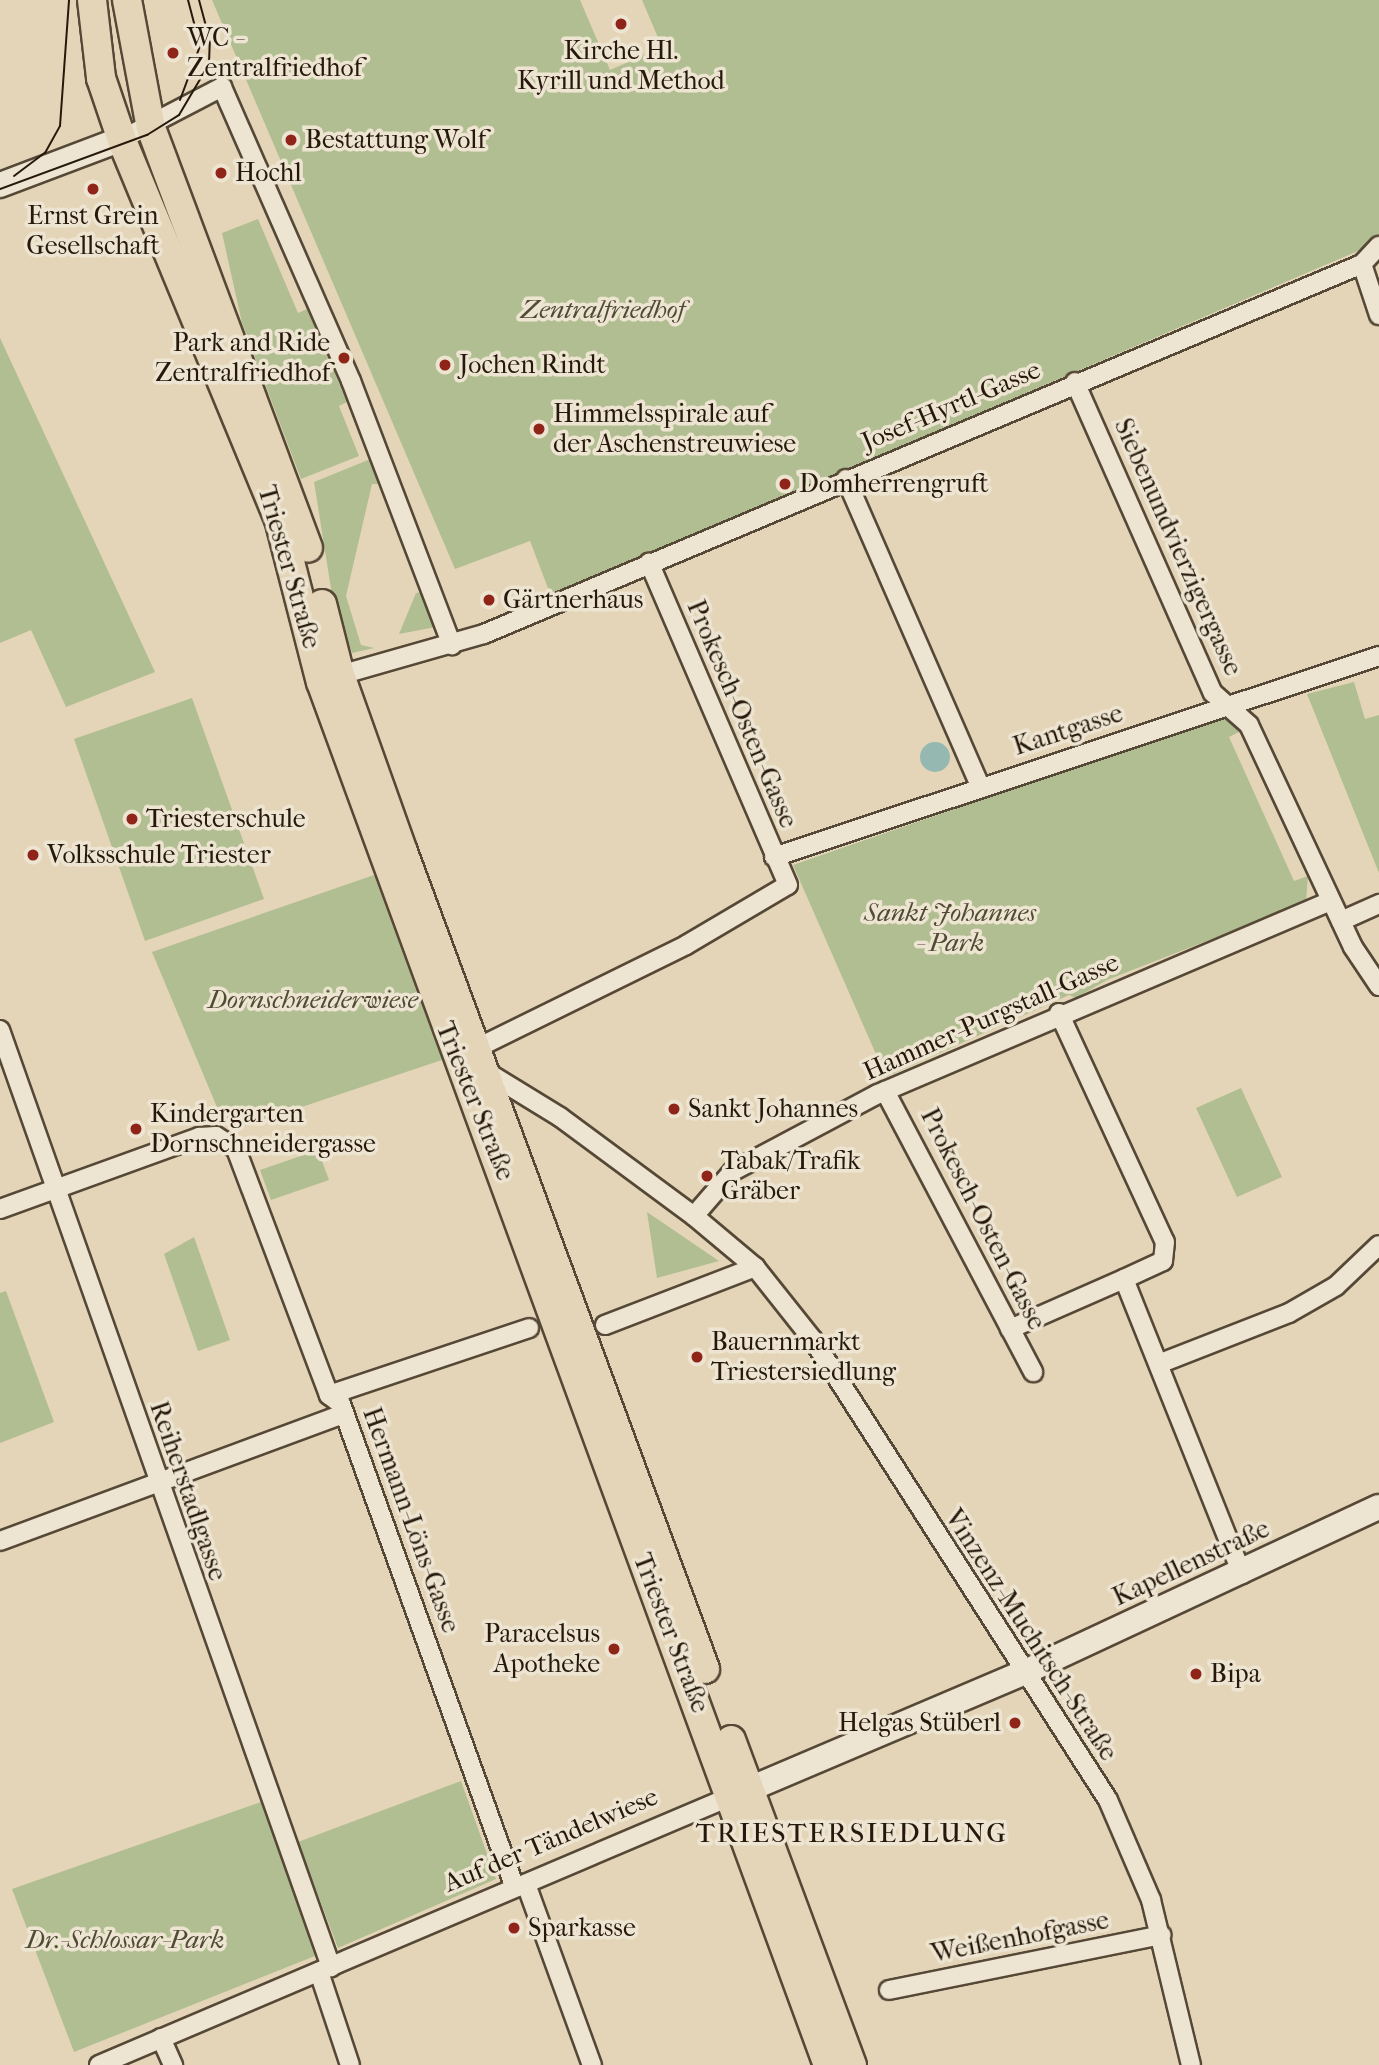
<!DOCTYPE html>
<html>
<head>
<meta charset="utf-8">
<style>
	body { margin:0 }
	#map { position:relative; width:1379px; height:2065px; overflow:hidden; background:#e4d5b8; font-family:"IM FELL French Canon",serif }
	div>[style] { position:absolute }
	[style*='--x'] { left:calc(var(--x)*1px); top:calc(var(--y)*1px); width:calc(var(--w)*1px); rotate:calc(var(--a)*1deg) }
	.green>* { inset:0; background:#b1be91 }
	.water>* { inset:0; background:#95b8b1 }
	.round { border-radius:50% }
	.roads { filter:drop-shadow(2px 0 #564836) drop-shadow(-2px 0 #564836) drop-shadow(0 2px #564836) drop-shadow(0 -2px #564836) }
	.street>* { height:18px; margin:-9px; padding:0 9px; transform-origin:9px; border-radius:9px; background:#ede4d1 }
	.secondary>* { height:24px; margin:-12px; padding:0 12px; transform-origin:12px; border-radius:12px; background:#ede4d1 }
	.primary>* { height:28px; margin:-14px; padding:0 14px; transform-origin:14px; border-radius:14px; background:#e4d5b8 }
	.tram>* { height:2px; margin:-1px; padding:0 1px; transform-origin:1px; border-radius:1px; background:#26190b }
	.dots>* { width:19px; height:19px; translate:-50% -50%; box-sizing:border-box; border:4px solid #ede4d1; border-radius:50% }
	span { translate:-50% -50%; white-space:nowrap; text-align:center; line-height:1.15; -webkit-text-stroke:7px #ede4d1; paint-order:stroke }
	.poi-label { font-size:26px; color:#26190b }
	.left { translate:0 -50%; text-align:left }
	.right { translate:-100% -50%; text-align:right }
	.park-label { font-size:26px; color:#504b33; font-style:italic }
	.street-label { font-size:26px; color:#26190b }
	.neighbourhood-label { font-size:28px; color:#26190b; letter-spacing:2px }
</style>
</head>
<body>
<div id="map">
	<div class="green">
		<i style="clip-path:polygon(212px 0,580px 0,610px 70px,662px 47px,642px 0,1379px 0,1379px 242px,551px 596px,530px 541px,455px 569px)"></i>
		<i style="clip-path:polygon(258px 219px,298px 313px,307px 309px,347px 402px,339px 406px,359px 456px,301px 479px,242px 323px,222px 233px)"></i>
		<i style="clip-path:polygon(0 338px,155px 672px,66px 707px,31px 630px,0 643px)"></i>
		<i style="clip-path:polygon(373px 458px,384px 484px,372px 484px,346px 596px,361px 645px,374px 648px,352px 653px,333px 601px,314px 482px)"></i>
		<i style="clip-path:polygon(422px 592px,436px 627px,399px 634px,416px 593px)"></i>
		<i style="clip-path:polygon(1354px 682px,1365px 719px,1379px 715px,1379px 873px,1307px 694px)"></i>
		<i style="clip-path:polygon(192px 698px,264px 899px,145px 941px,74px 739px)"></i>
		<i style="clip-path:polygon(1225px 715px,1241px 731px,1229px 737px,1294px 881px,1308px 876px,1306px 902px,1107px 980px,1076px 998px,1069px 995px,886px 1077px,793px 865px)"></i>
		<i style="clip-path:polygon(374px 875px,442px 1060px,239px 1128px,219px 1112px,152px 952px)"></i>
		<i style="clip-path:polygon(1241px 1088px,1282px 1177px,1237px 1197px,1196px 1108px)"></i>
		<i style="clip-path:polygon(318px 1150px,329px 1180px,271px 1200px,260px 1170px)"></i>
		<i style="clip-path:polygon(647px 1212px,719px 1261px,657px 1278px)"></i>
		<i style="clip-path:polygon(194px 1237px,230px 1340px,198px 1351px,164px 1254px)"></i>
		<i style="clip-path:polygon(6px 1291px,54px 1422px,0 1443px,0 1293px)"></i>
		<i style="clip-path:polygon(461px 1781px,496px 1879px,338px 1948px,298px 1842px)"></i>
		<i style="clip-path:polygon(261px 1802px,315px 1956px,74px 2052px,12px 1889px)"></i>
	</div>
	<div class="water">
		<i class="round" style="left:920px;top:742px;width:30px;height:30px"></i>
	</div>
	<div class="roads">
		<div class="street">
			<i style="--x:122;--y:139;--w:113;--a:-27.5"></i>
			<i style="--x:222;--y:87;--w:321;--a:66.3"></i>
			<i style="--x:351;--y:381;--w:283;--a:69.1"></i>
			<i style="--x:1362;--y:264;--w:54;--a:71.6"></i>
			<i style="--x:1075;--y:382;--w:340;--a:66.1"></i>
			<i style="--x:1213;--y:693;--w:48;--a:41.6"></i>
			<i style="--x:1249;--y:725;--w:245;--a:64.9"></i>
			<i style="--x:1353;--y:947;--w:47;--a:56.3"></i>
			<i style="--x:846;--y:479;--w:335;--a:66.4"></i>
			<i style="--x:340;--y:675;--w:150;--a:-15.9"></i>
			<i style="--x:484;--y:634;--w:953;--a:-22.85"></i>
			<i style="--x:1362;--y:264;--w:25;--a:-47"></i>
			<i style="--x:774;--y:857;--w:638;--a:-18.38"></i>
			<i style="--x:1341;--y:921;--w:42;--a:-24.1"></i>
			<i style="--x:1059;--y:1013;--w:252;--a:65.2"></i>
			<i style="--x:1165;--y:1242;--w:19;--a:96"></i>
			<i style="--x:1163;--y:1261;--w:43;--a:155.2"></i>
			<i style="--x:1124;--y:1279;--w:318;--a:68.2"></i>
			<i style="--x:0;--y:1030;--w:994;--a:70.54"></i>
			<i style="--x:475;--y:1049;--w:235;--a:-26.2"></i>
			<i style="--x:686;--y:945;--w:118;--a:-30.5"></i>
			<i style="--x:788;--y:885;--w:351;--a:-113.3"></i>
			<i style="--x:485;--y:1071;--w:88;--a:31.5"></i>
			<i style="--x:560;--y:1117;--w:167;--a:36.5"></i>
			<i style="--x:694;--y:1216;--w:80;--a:39.9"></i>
			<i style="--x:755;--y:1267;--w:93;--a:51.5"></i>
			<i style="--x:813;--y:1340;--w:546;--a:57.33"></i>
			<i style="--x:1108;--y:1800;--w:109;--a:66.7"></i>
			<i style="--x:1151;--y:1900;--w:170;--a:76.4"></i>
			<i style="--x:885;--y:1091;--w:318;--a:62.2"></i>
			<i style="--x:0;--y:1209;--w:212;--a:-19.9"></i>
			<i style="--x:199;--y:1137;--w:17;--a:-3"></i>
			<i style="--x:216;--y:1136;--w:24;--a:33"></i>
			<i style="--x:236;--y:1149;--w:263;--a:69.3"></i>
			<i style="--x:329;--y:1395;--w:15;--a:37"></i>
			<i style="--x:341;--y:1404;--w:514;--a:70.23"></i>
			<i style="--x:694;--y:1216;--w:60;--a:-49.1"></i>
			<i style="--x:733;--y:1171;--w:164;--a:-28"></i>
			<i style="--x:878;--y:1094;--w:492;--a:-23.1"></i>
			<i style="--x:605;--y:1325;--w:161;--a:-21.1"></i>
			<i style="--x:1010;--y:1329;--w:124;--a:-23.7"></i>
			<i style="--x:1161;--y:1363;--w:137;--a:-21.3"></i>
			<i style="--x:1289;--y:1313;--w:54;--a:-29.9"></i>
			<i style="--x:1336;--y:1286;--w:59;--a:-43.6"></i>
			<i style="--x:329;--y:1395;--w:211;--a:-18.5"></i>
			<i style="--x:0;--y:1541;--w:367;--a:-20.3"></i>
			<i style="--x:526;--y:1884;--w:193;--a:70"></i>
			<i style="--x:319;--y:1972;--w:98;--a:71.6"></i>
			<i style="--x:889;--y:1990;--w:278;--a:-11.4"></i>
			<i style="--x:161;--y:2038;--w:30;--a:66"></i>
			<i style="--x:99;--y:2065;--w:685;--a:-23.04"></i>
		</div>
		<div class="secondary">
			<i style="--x:0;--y:185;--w:130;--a:-20.7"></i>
			<i style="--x:733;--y:1796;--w:319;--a:-23"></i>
			<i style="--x:1027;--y:1671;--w:388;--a:-25"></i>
		</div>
		<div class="primary">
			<i style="--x:92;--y:0;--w:79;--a:83.4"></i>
			<i style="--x:101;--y:78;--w:69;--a:71.3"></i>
			<i style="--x:123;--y:143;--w:407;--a:67.5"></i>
			<i style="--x:279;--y:519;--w:168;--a:75.6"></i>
			<i style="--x:321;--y:682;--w:1473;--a:69.87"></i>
			<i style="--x:127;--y:0;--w:130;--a:79.4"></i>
			<i style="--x:151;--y:128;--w:448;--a:69.5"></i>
			<i style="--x:322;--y:604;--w:73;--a:75.8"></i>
			<i style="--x:340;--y:675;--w:188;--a:70.4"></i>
			<i style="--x:403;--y:852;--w:871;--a:69.71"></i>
			<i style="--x:731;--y:1740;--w:347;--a:69.6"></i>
		</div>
	</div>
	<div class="tram">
		<i style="--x:180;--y:100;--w:58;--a:-69.7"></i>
		<i style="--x:200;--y:46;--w:48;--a:-104.6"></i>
		<i style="--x:14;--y:176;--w:39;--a:-37"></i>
		<i style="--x:45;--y:153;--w:31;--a:-61"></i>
		<i style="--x:60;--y:126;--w:126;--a:-85.9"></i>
		<i style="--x:0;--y:189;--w:157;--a:-20.2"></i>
		<i style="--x:147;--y:135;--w:38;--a:-32"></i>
		<i style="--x:179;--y:115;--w:59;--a:-59.5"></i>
		<i style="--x:209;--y:64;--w:23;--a:-88"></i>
		<i style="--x:210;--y:41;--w:42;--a:-105"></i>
	</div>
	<div class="dots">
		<i style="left:621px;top:24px;background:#8f2418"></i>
		<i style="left:173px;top:53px;background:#8f2418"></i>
		<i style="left:291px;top:140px;background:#8f2418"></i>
		<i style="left:221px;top:173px;background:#8f2418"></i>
		<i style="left:93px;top:189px;background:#8f2418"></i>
		<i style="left:344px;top:358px;background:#8f2418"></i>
		<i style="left:445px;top:365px;background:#8f2418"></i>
		<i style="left:539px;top:429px;background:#8f2418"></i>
		<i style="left:785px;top:484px;background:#8f2418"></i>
		<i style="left:489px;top:600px;background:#8f2418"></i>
		<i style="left:132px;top:819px;background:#8f2418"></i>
		<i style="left:33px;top:855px;background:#8f2418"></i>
		<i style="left:674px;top:1109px;background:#8f2418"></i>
		<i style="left:136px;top:1129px;background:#8f2418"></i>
		<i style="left:707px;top:1176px;background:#8f2418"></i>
		<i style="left:697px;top:1357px;background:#8f2418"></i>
		<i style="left:614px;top:1649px;background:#8f2418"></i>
		<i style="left:1196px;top:1674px;background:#8f2418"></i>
		<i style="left:1015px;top:1723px;background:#8f2418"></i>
		<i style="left:514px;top:1928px;background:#8f2418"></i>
	</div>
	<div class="poi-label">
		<span class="left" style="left:187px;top:53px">WC -<br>Zentralfriedhof</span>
		<span style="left:621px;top:66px">Kirche Hl.<br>Kyrill und Method</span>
		<span class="left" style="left:305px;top:140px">Bestattung Wolf</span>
		<span class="left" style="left:235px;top:173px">Hochl</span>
		<span style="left:93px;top:231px">Ernst Grein<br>Gesellschaft</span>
		<span class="right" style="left:330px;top:358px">Park and Ride<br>Zentralfriedhof</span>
		<span class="left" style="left:459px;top:365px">Jochen Rindt</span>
		<span class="left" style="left:553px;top:429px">Himmelsspirale auf<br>der Aschenstreuwiese</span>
		<span class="left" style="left:799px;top:484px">Domherrengruft</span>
		<span class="left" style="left:503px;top:600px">Gärtnerhaus</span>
		<span class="left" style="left:146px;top:819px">Triesterschule</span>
		<span class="left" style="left:47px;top:855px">Volksschule Triester</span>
		<span class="left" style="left:688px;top:1109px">Sankt Johannes</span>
		<span class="left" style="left:150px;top:1129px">Kindergarten<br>Dornschneidergasse</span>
		<span class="left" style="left:721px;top:1176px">Tabak/Trafik<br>Gräber</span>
		<span class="left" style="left:711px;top:1357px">Bauernmarkt<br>Triestersiedlung</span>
		<span class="right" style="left:600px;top:1649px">Paracelsus<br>Apotheke</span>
		<span class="left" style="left:1210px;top:1674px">Bipa</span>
		<span class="right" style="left:1001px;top:1723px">Helgas Stüberl</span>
		<span class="left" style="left:528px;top:1928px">Sparkasse</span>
	</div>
	<div class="park-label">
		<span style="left:603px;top:310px">Zentralfriedhof</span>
		<span style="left:950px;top:928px">Sankt Johannes<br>- Park</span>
		<span style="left:313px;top:1000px">Dornschneiderwiese</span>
		<span style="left:125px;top:1940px">Dr.-Schlossar-Park</span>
	</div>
	<div class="street-label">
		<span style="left:951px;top:406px;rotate:-23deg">Josef-Hyrtl-Gasse</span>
		<span style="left:1178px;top:547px;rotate:66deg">Siebenundvierzigergasse</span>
		<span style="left:289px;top:567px;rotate:74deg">Triester Straße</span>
		<span style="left:742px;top:714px;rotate:67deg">Prokesch-Osten-Gasse</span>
		<span style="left:1068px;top:730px;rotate:-18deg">Kantgasse</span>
		<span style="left:991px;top:1017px;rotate:-24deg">Hammer-Purgstall-Gasse</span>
		<span style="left:475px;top:1101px;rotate:68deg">Triester Straße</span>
		<span style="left:983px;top:1219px;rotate:63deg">Prokesch-Osten-Gasse</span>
		<span style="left:188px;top:1491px;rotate:71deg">Reiherstadlgasse</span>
		<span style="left:411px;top:1520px;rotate:70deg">Hermann-Löns-Gasse</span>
		<span style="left:1191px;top:1563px;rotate:-25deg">Kapellenstraße</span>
		<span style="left:671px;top:1633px;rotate:69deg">Triester Straße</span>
		<span style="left:1031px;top:1635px;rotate:57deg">Vinzenz-Muchitsch-Straße</span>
		<span style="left:551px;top:1840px;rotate:-23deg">Auf der Tändelwiese</span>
		<span style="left:1020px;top:1937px;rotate:-11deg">Weißenhofgasse</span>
	</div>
	<div class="neighbourhood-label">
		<span style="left:852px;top:1833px">TRIESTERSIEDLUNG</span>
	</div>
</div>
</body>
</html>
